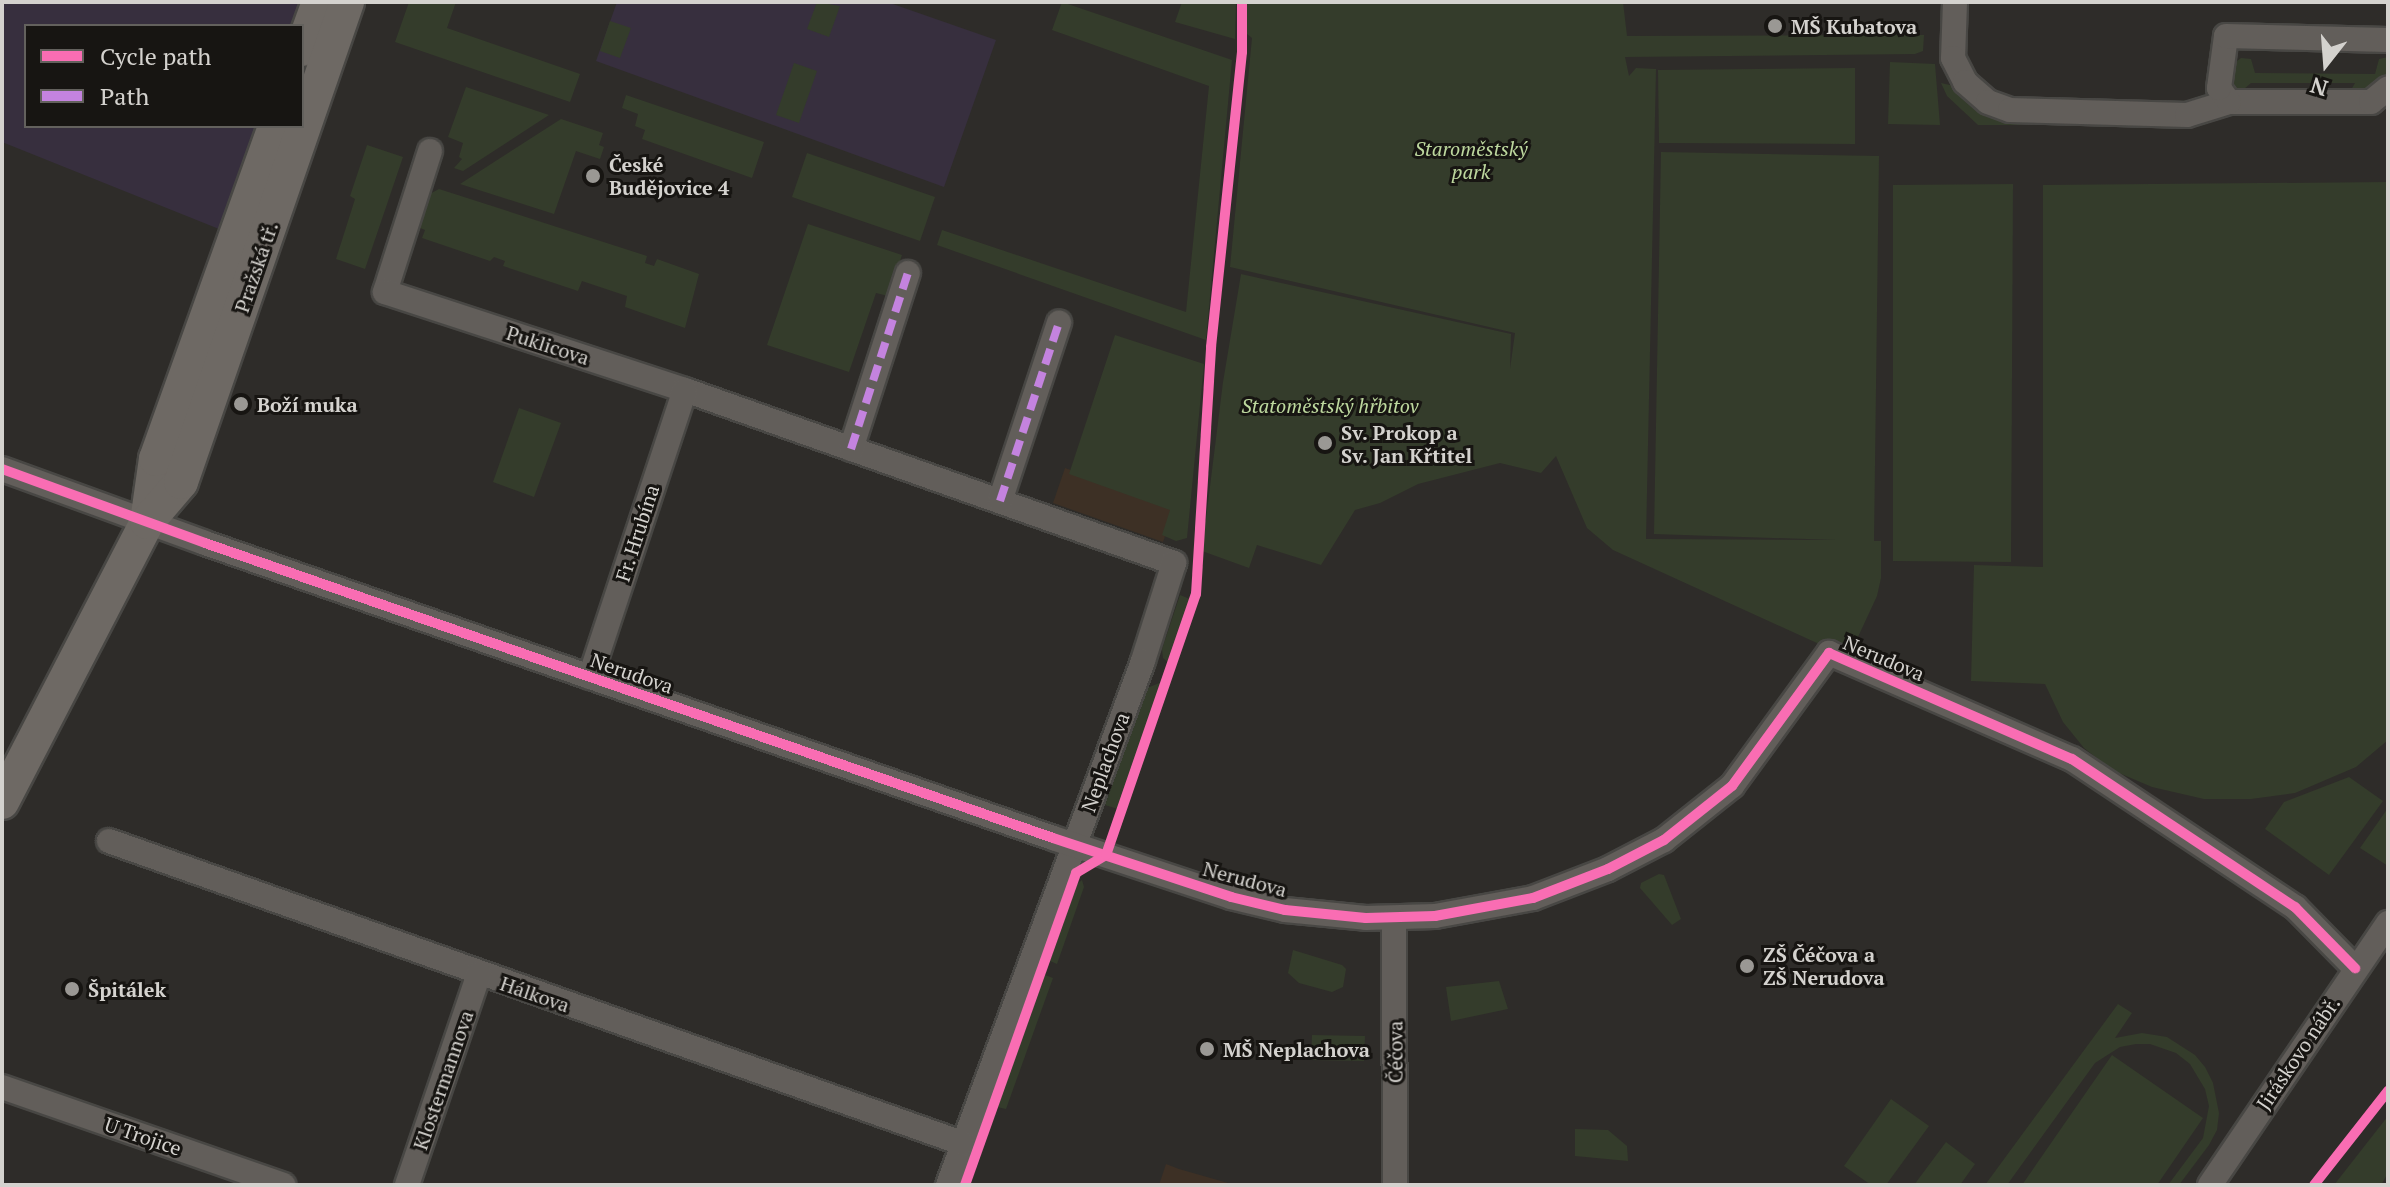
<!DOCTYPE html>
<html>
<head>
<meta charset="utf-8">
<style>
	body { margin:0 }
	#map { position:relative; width:2390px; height:1187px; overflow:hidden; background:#2e2c29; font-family:"PT Serif",serif }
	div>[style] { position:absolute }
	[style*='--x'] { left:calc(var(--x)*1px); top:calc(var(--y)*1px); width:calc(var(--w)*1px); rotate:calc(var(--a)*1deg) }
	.commercial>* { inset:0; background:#372f3e }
	.industrial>* { inset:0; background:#3d3025 }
	.green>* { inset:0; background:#343c2b }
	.roads { filter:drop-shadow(2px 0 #484744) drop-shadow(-2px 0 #484744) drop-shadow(0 2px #484744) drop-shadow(0 -2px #484744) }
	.street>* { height:24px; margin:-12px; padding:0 12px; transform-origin:12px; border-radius:12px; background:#625e5a }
	.secondary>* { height:34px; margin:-17px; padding:0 17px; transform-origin:17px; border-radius:17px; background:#6e6964 }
	.quiet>* { height:8px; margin-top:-4px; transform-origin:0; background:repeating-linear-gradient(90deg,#c483df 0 16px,transparent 0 24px) }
	.cycleway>* { height:10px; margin:-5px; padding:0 5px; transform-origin:5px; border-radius:5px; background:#f96db3 }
	.dots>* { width:22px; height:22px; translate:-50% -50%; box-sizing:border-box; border:4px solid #171512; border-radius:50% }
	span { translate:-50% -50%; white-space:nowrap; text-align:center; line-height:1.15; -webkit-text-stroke:6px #171512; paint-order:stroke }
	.poi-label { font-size:20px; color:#d4d2ce; font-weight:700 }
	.left { translate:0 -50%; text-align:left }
	.park-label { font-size:20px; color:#bdd89e; font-style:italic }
	.street-label { font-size:20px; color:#d4d2ce }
	.frame { position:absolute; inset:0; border:4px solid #d4d2ce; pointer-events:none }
	.legend { position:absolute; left:24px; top:24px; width:280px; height:104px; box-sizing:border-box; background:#171512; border:2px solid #63615d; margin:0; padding:10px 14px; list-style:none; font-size:24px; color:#d4d2ce }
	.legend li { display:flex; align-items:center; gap:16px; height:40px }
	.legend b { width:40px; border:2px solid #63615d }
	.north { position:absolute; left:2286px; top:24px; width:80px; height:80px; -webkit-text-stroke:6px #171512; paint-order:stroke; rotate:197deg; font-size:22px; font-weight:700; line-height:32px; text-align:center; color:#d4d2ce }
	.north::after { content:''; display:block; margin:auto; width:28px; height:36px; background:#d4d2ce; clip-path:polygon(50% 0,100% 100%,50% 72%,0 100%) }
</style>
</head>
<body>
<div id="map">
	<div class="commercial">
		<i style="clip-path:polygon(2px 2px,304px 2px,295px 26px,26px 26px,26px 126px,258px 126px,219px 229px,2px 142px)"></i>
		<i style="clip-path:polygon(617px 2px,887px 2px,996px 40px,944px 187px,596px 61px)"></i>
	</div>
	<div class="industrial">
		<i style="clip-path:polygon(1065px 468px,1175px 508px,1163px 542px,1053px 503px)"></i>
		<i style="clip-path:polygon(1166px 1164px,1179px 1169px,1235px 1185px,1159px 1185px)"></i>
	</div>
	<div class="green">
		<i style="clip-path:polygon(409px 2px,456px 2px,447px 28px,580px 74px,570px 102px,395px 42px)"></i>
		<i style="clip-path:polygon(817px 2px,840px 6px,829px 37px,807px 29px)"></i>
		<i style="clip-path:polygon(1062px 2px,1232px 60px,1206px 340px,937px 245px,942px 230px,1186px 312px,1209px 86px,1052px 30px)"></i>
		<i style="clip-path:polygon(1182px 2px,1236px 2px,1235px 39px,1175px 22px)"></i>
		<i style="clip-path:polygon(1247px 2px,1623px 2px,1627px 36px,1924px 35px,1923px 51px,1915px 54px,1625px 57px,1629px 76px,1636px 68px,1656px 69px,1646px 539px,1836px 540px,1654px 534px,1661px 152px,1879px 156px,1874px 541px,1881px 541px,1881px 578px,1877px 596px,1851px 652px,1830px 649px,1613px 550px,1587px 528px,1556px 456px,1541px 473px,1500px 463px,1418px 484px,1380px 503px,1355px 510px,1321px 565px,1257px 545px,1249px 568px,1202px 551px,1223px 382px,1241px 274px,1511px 334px,1510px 369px,1515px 333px,1230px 267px,1252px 38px,1247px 34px)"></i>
		<i style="clip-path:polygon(610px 21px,631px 28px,620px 58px,600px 51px)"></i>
		<i style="clip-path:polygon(2388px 57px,2388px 84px,2347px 97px,2355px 83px,2251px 83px,2236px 96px,2223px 79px,2229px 67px,2241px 58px,2251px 59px,2255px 73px,2375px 74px,2379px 59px)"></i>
		<i style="clip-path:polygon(1890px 62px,1935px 64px,1940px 125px,1888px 124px)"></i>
		<i style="clip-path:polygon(794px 63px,817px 71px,799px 123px,776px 115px)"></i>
		<i style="clip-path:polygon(1855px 68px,1855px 144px,1659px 143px,1658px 70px)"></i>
		<i style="clip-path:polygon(1941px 83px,1954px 86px,1976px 108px,2022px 125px,1978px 125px,1947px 96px)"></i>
		<i style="clip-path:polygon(466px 87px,549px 115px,463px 171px,454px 168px,462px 159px,459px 157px,463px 143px,448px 137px)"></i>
		<i style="clip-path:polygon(626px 95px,764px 142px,752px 178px,642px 139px,645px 130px,635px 126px,638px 114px,622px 108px)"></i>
		<i style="clip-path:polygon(561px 119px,603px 133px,599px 145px,604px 147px,600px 159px,576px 151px,554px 214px,460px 184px)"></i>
		<i style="clip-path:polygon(367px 145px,403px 157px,365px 269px,336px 259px,355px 199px,350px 196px)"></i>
		<i style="clip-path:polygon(807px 153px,935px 197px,920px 241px,792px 197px)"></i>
		<i style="clip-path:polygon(2388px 182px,2388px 740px,2356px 767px,2295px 793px,2251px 799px,2204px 799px,2152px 787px,2112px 770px,2084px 748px,2063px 722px,2045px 684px,1971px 681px,1974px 565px,2043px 567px,2043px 185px)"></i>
		<i style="clip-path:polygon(2013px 184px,2011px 562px,1893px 561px,1893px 185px)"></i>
		<i style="clip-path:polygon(439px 189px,647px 256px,645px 263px,654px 266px,657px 259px,699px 274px,685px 328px,625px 307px,627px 296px,582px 281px,578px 291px,503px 266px,505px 261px,494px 257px,490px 261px,422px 238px,425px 230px,413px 225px,422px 198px)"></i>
		<i style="clip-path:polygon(808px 224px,902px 255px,888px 296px,876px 293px,849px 372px,767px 345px)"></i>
		<i style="clip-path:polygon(1115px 335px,1204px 364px,1187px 538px,1176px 541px,1162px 535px,1170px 510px,1069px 474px)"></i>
		<i style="clip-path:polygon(519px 408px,561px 423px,534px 497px,493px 482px)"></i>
		<i style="clip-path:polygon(1180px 595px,1190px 599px,1169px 663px,1163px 658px,1162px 649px)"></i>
		<i style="clip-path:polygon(1162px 682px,1118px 809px,1105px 805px,1147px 688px)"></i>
		<i style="clip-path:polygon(2349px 777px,2383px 801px,2329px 875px,2265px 829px,2284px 802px)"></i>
		<i style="clip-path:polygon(2388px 808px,2388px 866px,2360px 848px)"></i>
		<i style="clip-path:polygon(1659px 874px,1664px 875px,1681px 919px,1672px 925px,1640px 888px,1641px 883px)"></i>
		<i style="clip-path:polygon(1082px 880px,1084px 887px,1057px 964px,1050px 961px,1077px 884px)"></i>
		<i style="clip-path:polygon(1293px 950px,1342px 965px,1346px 969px,1343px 987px,1332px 992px,1299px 983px,1288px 973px)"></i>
		<i style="clip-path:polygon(1045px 975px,1053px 978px,1006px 1109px,997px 1107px)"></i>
		<i style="clip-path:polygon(1499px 981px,1508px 1009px,1451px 1021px,1446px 987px)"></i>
		<i style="clip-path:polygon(2118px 1004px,2132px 1013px,2115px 1038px,2142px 1033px,2167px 1037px,2195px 1055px,2205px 1067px,2213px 1083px,2219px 1113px,2217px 1130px,2209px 1145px,2179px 1185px,2168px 1185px,2203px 1138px,2209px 1106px,2205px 1089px,2190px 1064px,2176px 1053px,2150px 1044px,2136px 1044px,2120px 1047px,2095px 1063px,2007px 1185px,1985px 1185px)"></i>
		<i style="clip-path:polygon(1312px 1035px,1365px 1036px,1364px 1061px,1311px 1060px)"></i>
		<i style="clip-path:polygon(2112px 1055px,2203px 1118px,2157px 1185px,2022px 1185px)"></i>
		<i style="clip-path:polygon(1891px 1099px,1929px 1126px,1886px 1185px,1871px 1185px,1844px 1166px)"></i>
		<i style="clip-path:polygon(2388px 1116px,2388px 1173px,2381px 1185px,2334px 1185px)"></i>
		<i style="clip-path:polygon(1575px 1129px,1608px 1130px,1627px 1146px,1628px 1161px,1575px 1156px)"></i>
		<i style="clip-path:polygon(1946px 1142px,1975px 1164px,1960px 1185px,1914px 1185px)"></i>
	</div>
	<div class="roads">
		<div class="street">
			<i style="--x:1955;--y:2;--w:56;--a:92"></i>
			<i style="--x:1953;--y:58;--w:27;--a:63"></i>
			<i style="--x:1965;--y:82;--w:30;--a:41"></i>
			<i style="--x:1988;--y:102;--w:23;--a:20"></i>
			<i style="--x:2010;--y:110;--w:177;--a:1.6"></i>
			<i style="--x:2187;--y:115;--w:44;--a:-17.2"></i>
			<i style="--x:2229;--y:102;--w:142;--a:0"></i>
			<i style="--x:2371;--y:102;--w:22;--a:-39"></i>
			<i style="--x:2229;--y:102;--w:17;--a:-126"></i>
			<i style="--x:2219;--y:88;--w:52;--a:-82.3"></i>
			<i style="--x:2226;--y:36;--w:162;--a:1.4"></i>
			<i style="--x:430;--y:151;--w:148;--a:107.7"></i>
			<i style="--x:385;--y:292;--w:316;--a:18.1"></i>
			<i style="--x:685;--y:390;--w:519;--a:19.48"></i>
			<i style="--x:1174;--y:563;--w:103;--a:107.6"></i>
			<i style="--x:1143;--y:661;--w:559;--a:110.41"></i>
			<i style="--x:851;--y:449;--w:185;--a:-72.1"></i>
			<i style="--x:2;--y:469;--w:216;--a:20"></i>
			<i style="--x:205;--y:543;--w:898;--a:19.18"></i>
			<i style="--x:1053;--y:838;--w:188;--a:18.3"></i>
			<i style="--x:1231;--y:897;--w:56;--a:13.5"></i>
			<i style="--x:1285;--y:910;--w:81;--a:5.6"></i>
			<i style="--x:1366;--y:918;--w:69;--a:-1.7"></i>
			<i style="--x:1435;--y:916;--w:100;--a:-10.4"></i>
			<i style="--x:1533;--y:898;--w:80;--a:-21.1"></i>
			<i style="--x:1608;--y:869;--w:63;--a:-27.4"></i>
			<i style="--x:1664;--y:840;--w:87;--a:-38.5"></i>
			<i style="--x:1732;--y:786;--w:165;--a:-53.9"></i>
			<i style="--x:1829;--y:653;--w:265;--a:23.6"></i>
			<i style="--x:2072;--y:759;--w:268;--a:33.6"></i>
			<i style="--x:2295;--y:907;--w:86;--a:45.5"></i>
			<i style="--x:1000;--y:501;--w:188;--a:-71.7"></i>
			<i style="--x:590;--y:677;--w:302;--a:-71.7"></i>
			<i style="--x:109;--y:841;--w:905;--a:19.5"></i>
			<i style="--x:1394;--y:919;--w:266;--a:89.8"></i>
			<i style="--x:2;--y:1087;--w:298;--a:19.2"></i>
			<i style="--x:407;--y:1185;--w:223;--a:-71.2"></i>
			<i style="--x:2210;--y:1185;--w:317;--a:-55.8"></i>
		</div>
		<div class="secondary">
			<i style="--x:302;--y:49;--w:50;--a:-70.1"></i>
			<i style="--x:147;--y:522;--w:64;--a:-81.9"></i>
			<i style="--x:156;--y:459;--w:354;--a:-70.3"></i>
			<i style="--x:2;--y:802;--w:315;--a:-62.6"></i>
			<i style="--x:147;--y:522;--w:52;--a:-49.6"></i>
			<i style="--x:181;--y:482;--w:508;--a:-70.92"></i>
		</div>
	</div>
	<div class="quiet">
		<i style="--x:851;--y:449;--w:185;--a:-72.1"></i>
		<i style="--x:1000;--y:501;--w:188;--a:-71.7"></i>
	</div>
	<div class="cycleway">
		<i style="--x:2;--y:469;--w:216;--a:20"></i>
		<i style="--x:205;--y:543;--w:898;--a:19.18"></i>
		<i style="--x:1053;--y:838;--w:188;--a:18.3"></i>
		<i style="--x:1231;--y:897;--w:56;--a:13.5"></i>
		<i style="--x:1285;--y:910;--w:81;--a:5.6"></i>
		<i style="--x:1366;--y:918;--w:69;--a:-1.7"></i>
		<i style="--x:1435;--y:916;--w:100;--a:-10.4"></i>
		<i style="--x:1533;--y:898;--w:80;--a:-21.1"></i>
		<i style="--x:1608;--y:869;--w:63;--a:-27.4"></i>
		<i style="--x:1664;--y:840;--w:87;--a:-38.5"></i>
		<i style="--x:1732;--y:786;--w:165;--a:-53.9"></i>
		<i style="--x:1829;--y:653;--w:265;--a:23.6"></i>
		<i style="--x:2072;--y:759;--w:268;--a:33.6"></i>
		<i style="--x:2295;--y:907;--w:86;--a:45.5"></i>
		<i style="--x:965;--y:1185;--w:331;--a:-70.4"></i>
		<i style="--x:1076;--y:873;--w:35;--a:-31"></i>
		<i style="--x:1106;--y:855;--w:276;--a:-71"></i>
		<i style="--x:1196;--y:594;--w:247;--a:-86.5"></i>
		<i style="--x:1211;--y:347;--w:297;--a:-84"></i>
		<i style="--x:1242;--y:52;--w:50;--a:-90"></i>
		<i style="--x:2314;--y:1185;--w:120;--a:-51.8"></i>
	</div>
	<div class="dots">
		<i style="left:1775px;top:26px;background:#9a9894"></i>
		<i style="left:593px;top:176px;background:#9a9894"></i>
		<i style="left:241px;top:404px;background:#9a9894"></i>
		<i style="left:1325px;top:443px;background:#9a9894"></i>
		<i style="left:1747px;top:966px;background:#9a9894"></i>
		<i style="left:72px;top:989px;background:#9a9894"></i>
		<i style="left:1207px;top:1049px;background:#9a9894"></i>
	</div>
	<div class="poi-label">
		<span class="left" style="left:1791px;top:26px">MŠ Kubatova</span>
		<span class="left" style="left:609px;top:176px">České<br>Budějovice 4</span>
		<span class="left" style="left:257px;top:404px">Boží muka</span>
		<span class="left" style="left:1341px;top:444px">Sv. Prokop a<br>Sv. Jan Křtitel</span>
		<span class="left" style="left:1763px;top:966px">ZŠ Čéčova a<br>ZŠ Nerudova</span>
		<span class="left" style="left:88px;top:989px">Špitálek</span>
		<span class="left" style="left:1223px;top:1049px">MŠ Neplachova</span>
	</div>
	<div class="park-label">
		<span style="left:1471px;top:160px">Staroměstský<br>park</span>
		<span style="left:1330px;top:405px">Statoměstský hřbitov</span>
	</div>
	<div class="street-label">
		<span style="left:256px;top:267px;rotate:-71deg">Pražská tř.</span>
		<span style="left:548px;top:345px;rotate:18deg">Puklicova</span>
		<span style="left:637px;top:533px;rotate:-72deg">Fr. Hrubína</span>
		<span style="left:1884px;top:658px;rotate:23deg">Nerudova</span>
		<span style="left:632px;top:673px;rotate:19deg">Nerudova</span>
		<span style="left:1105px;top:762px;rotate:-70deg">Neplachova</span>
		<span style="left:1245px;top:879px;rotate:15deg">Nerudova</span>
		<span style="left:535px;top:994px;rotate:19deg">Hálkova</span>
		<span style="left:1395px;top:1052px;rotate:-90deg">Čéčova</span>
		<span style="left:2298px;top:1053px;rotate:-56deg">Jiráskovo nábř.</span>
		<span style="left:443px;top:1080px;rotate:-71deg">Klostermannova</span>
		<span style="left:143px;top:1136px;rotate:19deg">U Trojice</span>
	</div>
	<div class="frame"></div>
	<ul class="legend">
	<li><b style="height:10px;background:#f96db3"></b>Cycle path</li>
	<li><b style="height:10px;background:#c483df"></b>Path</li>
	</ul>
	<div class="north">N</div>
</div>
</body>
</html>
